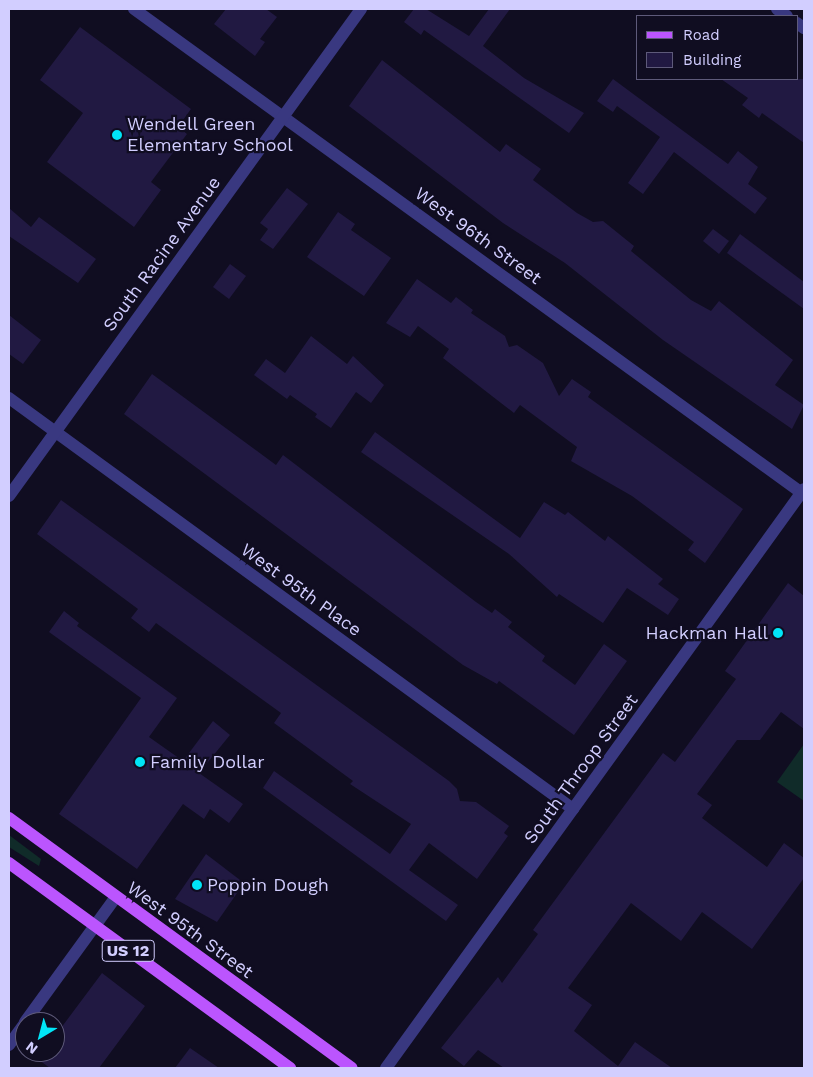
<!DOCTYPE html>
<html>
<head>
<meta charset="utf-8">
<style>
	body { margin:0 }
	#map { position:relative; width:813px; height:1077px; overflow:hidden; background:#100d21; font-family:"Work Sans",sans-serif }
	div>[style] { position:absolute }
	[style*='--x'] { left:calc(var(--x)*1px); top:calc(var(--y)*1px); width:calc(var(--w)*1px); rotate:calc(var(--a)*1deg) }
	.green>* { inset:0; background:#102b29 }
	.building>* { inset:0; background:#211942 }
	.minor>* { height:12px; margin:-6px; padding:0 6px; transform-origin:6px; border-radius:6px; background:#393880 }
	.primary>* { height:12px; margin:-6px; padding:0 6px; transform-origin:6px; border-radius:6px; background:#bb55fe }
	.dots>* { width:14px; height:14px; translate:-50% -50%; box-sizing:border-box; border:2px solid #100d21; border-radius:50% }
	span { translate:-50% -50%; white-space:nowrap; text-align:center; line-height:1.15; -webkit-text-stroke:4.5px #100d21; paint-order:stroke }
	.shield-label span { padding:1px 4px; background:#100d21; border:1px solid; border-radius:4px; -webkit-text-stroke-width:0 }
	.shield-label { font-size:16px; color:#d2ceff; font-weight:700 }
	.poi-label { font-size:18px; color:#d2ceff }
	.left { translate:0 -50%; text-align:left }
	.right { translate:-100% -50%; text-align:right }
	.street-label { font-size:18px; color:#d2ceff }
	.frame { position:absolute; inset:0; border:10px solid #d2ceff; pointer-events:none }
	.legend { position:absolute; left:636px; top:15px; width:162px; height:65px; box-sizing:border-box; background:#100d21; border:1px solid #5e5a7a; margin:0; padding:6px 9px; list-style:none; font-size:15px; color:#d2ceff }
	.legend li { display:flex; align-items:center; gap:10px; height:25px }
	.legend b { width:25px; border:1px solid #5e5a7a }
	.north { position:absolute; left:15px; top:1012px; width:50px; height:50px; box-sizing:border-box; background:#100d21; border:1px solid #5e5a7a; border-radius:50%; rotate:217deg; font-size:14px; font-weight:700; line-height:20px; text-align:center; color:#d2ceff }
	.north::after { content:''; display:block; margin:auto; width:18px; height:22px; background:#01e5f7; clip-path:polygon(50% 0,100% 100%,50% 72%,0 100%) }
</style>
</head>
<body>
<div id="map">
	<div class="green">
		<i style="clip-path:polygon(804px 744px,804px 801px,777px 782px)"></i>
		<i style="clip-path:polygon(9px 835px,41px 859px,39px 866px,9px 847px)"></i>
	</div>
	<div class="building">
		<i style="clip-path:polygon(226px 9px,266px 9px,277px 17px,260px 39px,265px 42px,255px 56px,214px 24px)"></i>
		<i style="clip-path:polygon(414px 9px,426px 9px,469px 36px,489px 9px,510px 9px,483px 46px,524px 78px,584px 113px,569px 133px,424px 30px,421px 35px,404px 22px)"></i>
		<i style="clip-path:polygon(80px 27px,191px 109px,178px 127px,187px 134px,151px 182px,161px 190px,134px 227px,47px 162px,83px 113px,40px 80px)"></i>
		<i style="clip-path:polygon(382px 60px,500px 152px,506px 144px,541px 169px,533px 180px,577px 213px,593px 222px,603px 221px,634px 246px,631px 251px,691px 300px,711px 311px,719px 301px,793px 360px,775px 385px,804px 405px,792px 429px,663px 340px,565px 263px,503px 223px,349px 106px)"></i>
		<i style="clip-path:polygon(613px 79px,728px 164px,738px 151px,758px 167px,748px 184px,767px 198px,755px 214px,674px 152px,643px 194px,628px 183px,660px 137px,617px 106px,613px 112px,597px 101px)"></i>
		<i style="clip-path:polygon(721px 79px,804px 79px,804px 143px,762px 113px,759px 118px,742px 105px,748px 98px)"></i>
		<i style="clip-path:polygon(287px 188px,308px 204px,273px 249px,260px 240px,268px 229px,260px 223px)"></i>
		<i style="clip-path:polygon(9px 208px,31px 227px,39px 217px,96px 259px,78px 283px,9px 236px)"></i>
		<i style="clip-path:polygon(338px 212px,355px 224px,351px 230px,391px 258px,364px 296px,307px 257px)"></i>
		<i style="clip-path:polygon(713px 229px,729px 241px,719px 254px,703px 241px)"></i>
		<i style="clip-path:polygon(740px 234px,804px 282px,804px 309px,727px 253px)"></i>
		<i style="clip-path:polygon(230px 264px,246px 276px,229px 299px,213px 287px)"></i>
		<i style="clip-path:polygon(417px 279px,451px 303px,456px 297px,473px 310px,471px 313px,505px 336px,509px 347px,517px 345px,543px 363px,559px 396px,572px 379px,591px 392px,588px 397px,743px 509px,705px 563px,688px 550px,694px 542px,632px 496px,571px 461px,577px 447px,520px 405px,514px 413px,443px 358px,449px 349px,418px 326px,410px 337px,386px 323px)"></i>
		<i style="clip-path:polygon(9px 315px,41px 340px,23px 364px,9px 354px)"></i>
		<i style="clip-path:polygon(311px 336px,347px 364px,353px 356px,384px 385px,371px 403px,356px 392px,331px 428px,315px 417px,317px 414px,290px 395px,287px 399px,254px 375px,266px 359px,285px 373px)"></i>
		<i style="clip-path:polygon(152px 374px,276px 465px,283px 455px,476px 602px,492px 613px,495px 609px,512px 622px,508px 627px,545px 656px,542px 661px,575px 685px,604px 644px,627px 661px,574px 735px,499px 681px,497px 684px,463px 665px,124px 414px)"></i>
		<i style="clip-path:polygon(375px 432px,520px 538px,544px 502px,565px 515px,568px 512px,605px 541px,608px 536px,663px 579px,658px 584px,679px 599px,668px 615px,627px 588px,603px 623px,559px 594px,557px 597px,509px 554px,361px 452px)"></i>
		<i style="clip-path:polygon(61px 500px,449px 781px,457px 789px,460px 801px,476px 802px,509px 826px,504px 833px,508px 836px,477px 879px,429px 843px,409px 870px,458px 905px,446px 921px,263px 788px,274px 771px,390px 854px,411px 824px,350px 784px,353px 781px,274px 723px,281px 713px,156px 623px,149px 632px,131px 618px,138px 609px,37px 534px)"></i>
		<i style="clip-path:polygon(788px 583px,804px 596px,804px 729px,781px 712px,760px 740px,737px 740px,697px 794px,712px 805px,702px 818px,767px 867px,784px 843px,804px 858px,804px 878px,752px 949px,702px 912px,681px 941px,631px 903px,568px 988px,592px 1005px,574px 1031px,618px 1066px,635px 1042px,672px 1068px,504px 1068px,478px 1050px,464px 1066px,441px 1048px,498px 977px,502px 983px,538px 934px,533px 930px,663px 753px,675px 762px,736px 679px,725px 671px)"></i>
		<i style="clip-path:polygon(64px 611px,79px 623px,77px 626px,177px 698px,149px 737px,183px 761px,213px 721px,230px 735px,199px 773px,243px 804px,229px 823px,210px 809px,204px 819px,183px 804px,137px 869px,59px 814px,141px 698px,49px 632px)"></i>
		<i style="clip-path:polygon(206px 854px,244px 883px,217px 922px,175px 899px)"></i>
		<i style="clip-path:polygon(102px 973px,145px 1006px,99px 1068px,50px 1068px,28px 1052px,55px 1052px,55px 1036px)"></i>
		<i style="clip-path:polygon(190px 1048px,219px 1068px,175px 1068px)"></i>
	</div>
	<div class="minor">
		<i style="--x:134;--y:9;--w:825;--a:35.93"></i>
		<i style="--x:777;--y:9;--w:12;--a:35"></i>
		<i style="--x:797;--y:23;--w:9;--a:36"></i>
		<i style="--x:9;--y:398;--w:698;--a:36.08"></i>
		<i style="--x:9;--y:496;--w:601;--a:-54.14"></i>
		<i style="--x:25;--y:1022;--w:153;--a:-54"></i>
		<i style="--x:9;--y:1045;--w:27;--a:-54"></i>
		<i style="--x:386;--y:1068;--w:714;--a:-54.17"></i>
	</div>
	<div class="primary">
		<i style="--x:9;--y:818;--w:424;--a:36.1"></i>
		<i style="--x:9;--y:863;--w:348;--a:36.1"></i>
	</div>
	<div class="dots">
		<i style="left:117px;top:135px;background:#01e5f7"></i>
		<i style="left:778px;top:633px;background:#01e5f7"></i>
		<i style="left:140px;top:762px;background:#01e5f7"></i>
		<i style="left:197px;top:885px;background:#01e5f7"></i>
	</div>
	<div class="shield-label">
		<span style="left:128px;top:951px">US 12</span>
	</div>
	<div class="poi-label">
		<span class="left" style="left:127px;top:135px">Wendell Green<br>Elementary School</span>
		<span class="right" style="left:768px;top:633px">Hackman Hall</span>
		<span class="left" style="left:150px;top:762px">Family Dollar</span>
		<span class="left" style="left:207px;top:885px">Poppin Dough</span>
	</div>
	<div class="street-label">
		<span style="left:478px;top:236px;rotate:36deg">West 96th Street</span>
		<span style="left:162px;top:254px;rotate:-54deg">South Racine Avenue</span>
		<span style="left:301px;top:590px;rotate:36deg">West 95th Place</span>
		<span style="left:581px;top:769px;rotate:-54deg">South Throop Street</span>
		<span style="left:190px;top:930px;rotate:36deg">West 95th Street</span>
	</div>
	<div class="frame"></div>
	<ul class="legend">
	<li><b style="height:6px;background:#bb55fe"></b>Road</li>
	<li><b style="height:14px;background:#211942"></b>Building</li>
	</ul>
	<div class="north">N</div>
</div>
</body>
</html>
